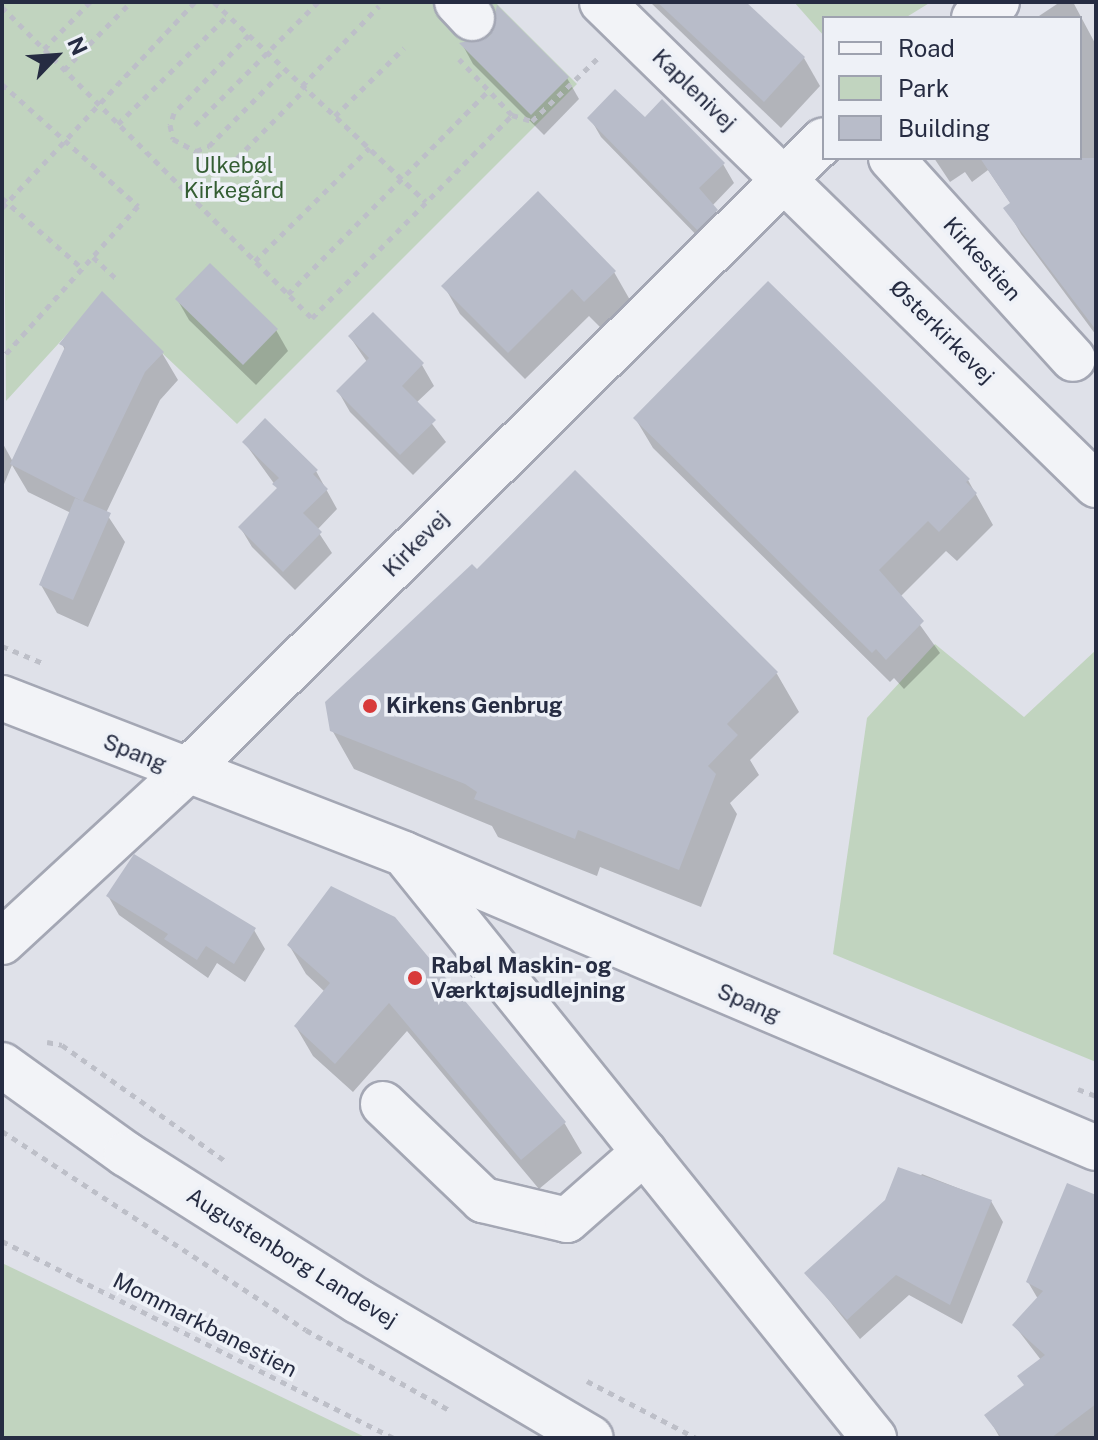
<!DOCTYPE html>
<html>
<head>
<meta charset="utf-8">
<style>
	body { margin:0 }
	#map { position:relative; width:1098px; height:1440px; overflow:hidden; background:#dfe1e9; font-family:"Public Sans",sans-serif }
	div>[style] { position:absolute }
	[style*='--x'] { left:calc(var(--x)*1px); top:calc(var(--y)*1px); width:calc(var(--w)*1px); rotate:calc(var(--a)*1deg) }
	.green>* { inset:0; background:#c1d4bf }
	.shadow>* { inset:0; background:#0003 }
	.building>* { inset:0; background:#b8bcc9 }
	.path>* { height:5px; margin-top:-2.5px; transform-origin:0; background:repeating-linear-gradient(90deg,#bdbfc8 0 6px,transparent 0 12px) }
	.roads { filter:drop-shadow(2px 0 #a4a7b4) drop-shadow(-2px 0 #a4a7b4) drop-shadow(0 2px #a4a7b4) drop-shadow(0 -2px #a4a7b4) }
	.minor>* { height:44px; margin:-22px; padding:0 22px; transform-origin:22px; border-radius:22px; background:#f2f3f7 }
	.dots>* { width:22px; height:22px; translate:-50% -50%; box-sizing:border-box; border:4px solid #eef1f7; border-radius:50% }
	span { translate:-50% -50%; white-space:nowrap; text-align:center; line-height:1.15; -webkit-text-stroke:7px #eef1f7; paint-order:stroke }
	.street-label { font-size:22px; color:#262c42 }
	.park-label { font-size:22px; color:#345e33 }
	.poi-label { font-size:22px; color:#262c42; font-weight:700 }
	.left { translate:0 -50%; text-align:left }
	.frame { position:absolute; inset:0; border:4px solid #262c42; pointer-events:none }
	.legend { position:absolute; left:822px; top:16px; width:260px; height:144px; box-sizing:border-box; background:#eef1f7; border:2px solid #9ea2af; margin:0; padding:10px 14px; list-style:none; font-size:24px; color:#262c42 }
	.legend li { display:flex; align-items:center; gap:16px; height:40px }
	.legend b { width:40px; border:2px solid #9ea2af }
	.north { position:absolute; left:16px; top:16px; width:80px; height:80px; -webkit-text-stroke:6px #eef1f7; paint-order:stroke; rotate:65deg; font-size:22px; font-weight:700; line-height:32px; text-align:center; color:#262c42 }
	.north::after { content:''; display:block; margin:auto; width:28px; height:36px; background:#262c42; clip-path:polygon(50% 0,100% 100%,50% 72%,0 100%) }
</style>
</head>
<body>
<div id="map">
	<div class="green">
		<div style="clip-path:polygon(2px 2px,495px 2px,577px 84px,237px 424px,102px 296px,6px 401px)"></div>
		<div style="clip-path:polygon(794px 2px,931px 2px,905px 18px,824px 18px,824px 36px)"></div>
		<div style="clip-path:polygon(935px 644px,1024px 717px,1096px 650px,1096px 1062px,833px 954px,867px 718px)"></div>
		<div style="clip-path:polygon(2px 1263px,367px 1438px,2px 1438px)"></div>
	</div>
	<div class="shadow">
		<div style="clip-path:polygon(650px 2px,743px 2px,804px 58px,820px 86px,781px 128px)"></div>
		<div style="clip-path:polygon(1060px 2px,1073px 2px,1096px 45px,1096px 335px,1021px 234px,1006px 208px,1011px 204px,988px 170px,972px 182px,965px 172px,950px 182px,934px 158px,1080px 158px,1080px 18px,1036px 18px)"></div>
		<div style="clip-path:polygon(462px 44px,567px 78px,579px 99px,544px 135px,473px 64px)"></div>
		<div style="clip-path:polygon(590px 118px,645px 120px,723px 164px,734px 183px,712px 206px,728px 230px,709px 248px,601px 137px)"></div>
		<div style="clip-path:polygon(614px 272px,630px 300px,601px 328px,589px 316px,525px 379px,460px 314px,444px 286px)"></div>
		<div style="clip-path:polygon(177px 299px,276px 330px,288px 351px,256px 385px,189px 320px)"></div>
		<div style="clip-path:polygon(373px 315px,422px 365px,434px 386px,416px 403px,446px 442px,413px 475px,350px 412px,338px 391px,367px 362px,350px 337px)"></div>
		<div style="clip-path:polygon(62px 344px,162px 353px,178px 380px,160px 400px,106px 513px,125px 542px,88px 627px,57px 613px,41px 585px,71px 513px,28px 492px,12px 465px,2px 489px,2px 442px,13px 462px,65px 350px)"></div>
		<div style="clip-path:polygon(635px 418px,968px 480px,993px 525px,957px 561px,946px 551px,900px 597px,940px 653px,904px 689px,894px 678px,890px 682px,653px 448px)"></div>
		<div style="clip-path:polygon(244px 442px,316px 471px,337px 509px,317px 530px,332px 553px,295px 590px,252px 547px,240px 527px,278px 489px)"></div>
		<div style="clip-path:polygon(575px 473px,777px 674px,799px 712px,750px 760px,759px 775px,730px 803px,737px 814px,701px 907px,600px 867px,597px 876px,498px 837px,492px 826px,354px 769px,332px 730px)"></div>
		<div style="clip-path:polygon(108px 896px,254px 930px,265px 949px,245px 982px,217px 963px,208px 978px,119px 915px)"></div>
		<div style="clip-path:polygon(394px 919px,565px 1124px,582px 1153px,539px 1189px,407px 1031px,353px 1092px,313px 1056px,296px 1027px,325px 992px,306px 974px,289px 945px)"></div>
		<div style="clip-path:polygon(922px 1174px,991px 1201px,1003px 1222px,962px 1324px,909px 1295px,860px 1339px,807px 1273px,870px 1245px)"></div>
		<div style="clip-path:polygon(1096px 1197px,1096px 1437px,1000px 1438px,987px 1415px,1026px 1386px,1041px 1360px,1014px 1325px,1038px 1299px,1028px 1282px)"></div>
	</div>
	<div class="building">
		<div style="clip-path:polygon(657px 2px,746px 2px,805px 57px,764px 102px)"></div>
		<div style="clip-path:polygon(497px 5px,569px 77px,531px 115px,459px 43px,490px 36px)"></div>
		<div style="clip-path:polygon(615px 89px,645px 117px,662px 99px,725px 163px,699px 188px,718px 210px,697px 230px,587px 118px)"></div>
		<div style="clip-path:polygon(980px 158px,1096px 158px,1096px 330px,1003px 208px,1010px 203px)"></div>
		<div style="clip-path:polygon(538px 191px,616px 271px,584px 302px,572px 289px,508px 353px,441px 286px)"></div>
		<div style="clip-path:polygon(210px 263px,278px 329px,243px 365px,175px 299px)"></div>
		<div style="clip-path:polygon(768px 281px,970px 479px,966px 482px,977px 493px,939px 532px,928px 521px,879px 570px,924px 621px,886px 660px,876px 649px,872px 653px,633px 418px)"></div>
		<div style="clip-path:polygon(102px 291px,164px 352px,145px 372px,83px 501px,111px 513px,73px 600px,39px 585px,75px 498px,82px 501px,10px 464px,65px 347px,59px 344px)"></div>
		<div style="clip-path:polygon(373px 312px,424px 363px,402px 386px,436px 420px,400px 455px,336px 391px,369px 358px,348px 336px)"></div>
		<div style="clip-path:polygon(265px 418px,318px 470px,313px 474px,328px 489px,303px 513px,322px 532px,283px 572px,238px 527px,277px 488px,272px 484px,279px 478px,242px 442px)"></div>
		<div style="clip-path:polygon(575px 470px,778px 672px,727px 724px,738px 735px,708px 766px,716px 774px,679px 870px,578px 830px,575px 839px,474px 799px,477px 792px,465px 784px,330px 731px,325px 702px,472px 564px,477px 569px)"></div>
		<div style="clip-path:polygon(134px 854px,256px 928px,234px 964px,206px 946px,197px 960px,164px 939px,168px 934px,106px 896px)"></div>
		<div style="clip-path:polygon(331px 886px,395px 917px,566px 1122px,521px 1160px,389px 1003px,335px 1064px,294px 1026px,330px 983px,287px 945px)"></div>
		<div style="clip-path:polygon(898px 1167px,992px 1200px,950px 1305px,896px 1275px,847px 1320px,804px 1273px,885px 1200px)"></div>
		<div style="clip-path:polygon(1067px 1183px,1096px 1195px,1096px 1404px,1051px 1438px,1002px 1438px,984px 1415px,1024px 1385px,1017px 1376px,1045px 1355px,1012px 1325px,1043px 1291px,1026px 1282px)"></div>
	</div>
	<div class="path">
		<div style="--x:214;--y:2;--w:291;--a:43.3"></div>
		<div style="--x:2;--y:7;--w:439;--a:45.1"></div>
		<div style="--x:312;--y:318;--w:285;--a:-45.4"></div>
		<div style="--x:512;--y:115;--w:77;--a:-133.4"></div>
		<div style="--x:249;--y:35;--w:108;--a:133.9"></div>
		<div style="--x:174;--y:113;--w:13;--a:108"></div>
		<div style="--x:170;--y:125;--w:14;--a:78"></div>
		<div style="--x:173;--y:139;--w:26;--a:28"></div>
		<div style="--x:196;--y:151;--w:14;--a:-21"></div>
		<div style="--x:209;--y:146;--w:108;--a:-45.4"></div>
		<div style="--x:44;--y:49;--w:66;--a:-45.6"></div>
		<div style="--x:64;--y:70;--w:95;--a:-45.4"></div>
		<div style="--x:2;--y:84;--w:183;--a:41.9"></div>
		<div style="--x:138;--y:206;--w:204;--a:131.8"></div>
		<div style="--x:302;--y:86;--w:111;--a:-46.1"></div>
		<div style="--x:512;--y:115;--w:21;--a:17"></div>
		<div style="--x:532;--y:121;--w:91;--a:-43.7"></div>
		<div style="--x:335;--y:116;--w:97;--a:-44.6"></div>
		<div style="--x:118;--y:124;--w:155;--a:-44.7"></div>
		<div style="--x:195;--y:125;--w:174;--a:-45"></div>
		<div style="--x:2;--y:198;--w:106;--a:41.2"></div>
		<div style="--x:195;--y:201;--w:158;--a:-45.5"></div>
		<div style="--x:2;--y:208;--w:282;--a:-46.9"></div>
		<div style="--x:93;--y:257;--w:33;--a:43"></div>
		<div style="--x:255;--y:261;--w:161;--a:-44.7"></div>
		<div style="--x:288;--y:294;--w:285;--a:-45.4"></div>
		<div style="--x:2;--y:646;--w:47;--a:22.7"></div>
		<div style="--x:47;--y:1042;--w:15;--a:11"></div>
		<div style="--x:62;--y:1045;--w:199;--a:35.4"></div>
		<div style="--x:1078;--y:1089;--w:19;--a:21"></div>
		<div style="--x:2;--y:1131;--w:363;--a:33.2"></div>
		<div style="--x:306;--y:1330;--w:164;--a:29.2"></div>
		<div style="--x:2;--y:1241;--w:439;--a:26.7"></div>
		<div style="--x:587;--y:1381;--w:123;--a:27.6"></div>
	</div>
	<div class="roads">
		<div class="minor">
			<div style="--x:457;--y:2;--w:22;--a:47"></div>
			<div style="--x:602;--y:2;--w:691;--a:44.35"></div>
			<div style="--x:974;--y:18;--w:28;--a:-35"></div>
			<div style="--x:891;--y:158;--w:271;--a:47.8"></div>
			<div style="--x:2;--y:698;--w:431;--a:21.2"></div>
			<div style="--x:404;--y:854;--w:752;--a:23.02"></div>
			<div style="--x:409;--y:860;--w:742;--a:51.18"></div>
			<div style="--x:2;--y:942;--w:249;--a:-42.7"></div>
			<div style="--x:185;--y:773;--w:899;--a:-44.73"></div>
			<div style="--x:2;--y:1065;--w:153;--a:35.7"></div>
			<div style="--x:126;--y:1154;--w:275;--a:32.4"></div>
			<div style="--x:358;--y:1301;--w:270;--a:30.5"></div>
			<div style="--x:383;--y:1104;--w:139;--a:43.8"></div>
			<div style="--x:483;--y:1200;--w:86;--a:13.4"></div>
			<div style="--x:567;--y:1220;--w:103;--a:-41.4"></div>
		</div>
	</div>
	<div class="dots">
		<div style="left:370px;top:706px;background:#d83a3a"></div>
		<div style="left:415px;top:978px;background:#d83a3a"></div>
	</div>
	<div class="street-label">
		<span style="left:694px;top:90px;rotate:44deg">Kaplenivej</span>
		<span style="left:982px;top:259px;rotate:48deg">Kirkestien</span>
		<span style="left:942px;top:332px;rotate:45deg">Østerkirkevej</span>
		<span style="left:416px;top:544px;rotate:-45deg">Kirkevej</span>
		<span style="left:135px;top:753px;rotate:22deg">Spang</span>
		<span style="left:749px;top:1003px;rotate:23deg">Spang</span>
		<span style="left:292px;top:1258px;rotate:32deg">Augustenborg Landevej</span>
		<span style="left:205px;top:1325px;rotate:27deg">Mommarkbanestien</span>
	</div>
	<div class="park-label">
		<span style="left:234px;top:178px">Ulkebøl<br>Kirkegård</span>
	</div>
	<div class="poi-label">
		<span class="left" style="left:386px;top:706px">Kirkens Genbrug</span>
		<span class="left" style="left:431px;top:978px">Rabøl Maskin- og<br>Værktøjsudlejning</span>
	</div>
	<div class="frame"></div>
	<ul class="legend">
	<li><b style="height:10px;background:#f2f3f7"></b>Road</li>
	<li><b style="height:22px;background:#c1d4bf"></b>Park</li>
	<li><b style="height:22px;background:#b8bcc9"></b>Building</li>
	</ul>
	<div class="north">N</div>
</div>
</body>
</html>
